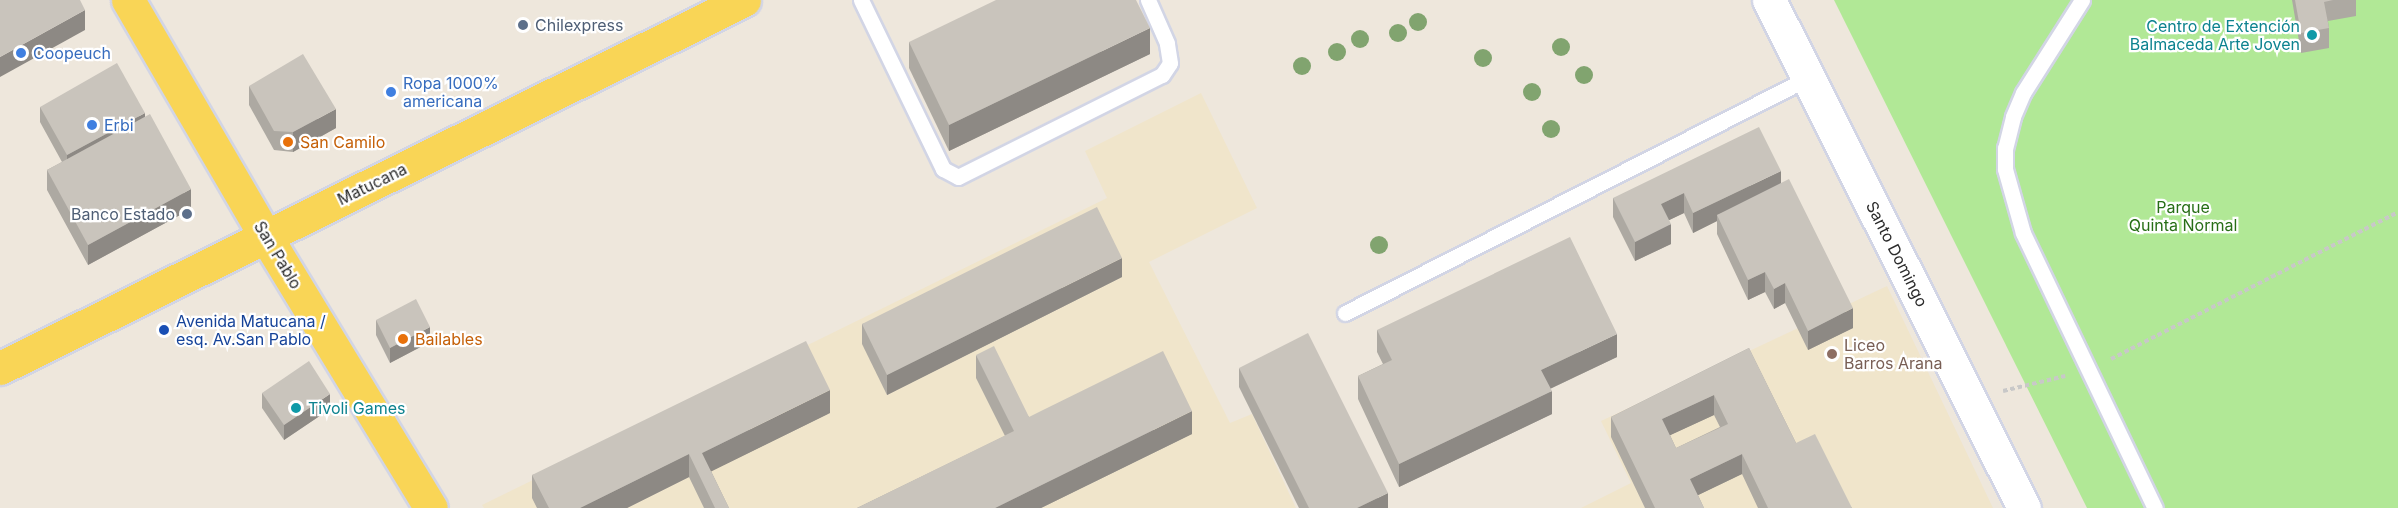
<!DOCTYPE html>
<html>
<head>
<meta charset="utf-8">
<style>
	body { margin:0 }
	#map { position:relative; width:2398px; height:508px; overflow:hidden; background:#eee7dc; font-family:Inter,sans-serif }
	div>[style] { position:absolute }
	[style*='--x'] { left:calc(var(--x)*1px); top:calc(var(--y)*1px); width:calc(var(--w)*1px); rotate:calc(var(--a)*1deg) }
	.education>* { inset:0; background:#f0e5cb }
	.green>* { inset:0; background:#b1e896 }
	.path>* { height:4px; margin-top:-2px; transform-origin:0; background:repeating-linear-gradient(90deg,#c8c8c8 0 4.5px,transparent 0 7.5px) }
	.roads { filter:drop-shadow(2px 0 #d2d5e5) drop-shadow(-2px 0 #d2d5e5) drop-shadow(0 2px #d2d5e5) drop-shadow(0 -2px #d2d5e5) }
	.lane>* { height:15px; margin:-7.5px; padding:0 7.5px; transform-origin:7.5px; border-radius:7.5px; background:#fff }
	.secondary>* { height:33px; margin:-16.5px; padding:0 16.5px; transform-origin:16.5px; border-radius:16.5px; background:#fff }
	.primary>* { height:33px; margin:-16.5px; padding:0 16.5px; transform-origin:16.5px; border-radius:16.5px; background:#f9d556 }
	.trees>* { width:18px; height:18px; margin:-9px; border-radius:50%; background:#81a46f }
	.wall>* { inset:0; background:#ada9a2 }
	.shaded-wall>* { inset:0; background:#8d8984 }
	.building>* { inset:0; background:#c9c4bc }
	.dots>* { width:16px; height:16px; translate:-50% -50%; box-sizing:border-box; border:3px solid #fff; border-radius:50% }
	span { translate:-50% -50%; white-space:nowrap; text-align:center; line-height:1.15; -webkit-text-stroke:4.5px #fff; paint-order:stroke }
	.service-label { font-size:16px; color:#4e5e75 }
	.left { translate:0 -50%; text-align:left }
	.right { translate:-100% -50%; text-align:right }
	.culture-label { font-size:16px; color:#0d838f }
	.shop-label { font-size:16px; color:#366cbe }
	.food-label { font-size:16px; color:#c56008 }
	.street-label { font-size:16px; color:#2b2b2b }
	.park-label { font-size:16px; color:#276e16 }
	.transit-label { font-size:16px; color:#164399 }
	.education-label { font-size:16px; color:#785e54 }
</style>
</head>
<body>
<div id="map">
	<div class="education">
		<div style="clip-path:polygon(1201px 93px,1257px 208px,1149px 262px,1230px 423px,1252px 414px,1296px 508px,484px 508px,482px 505px,1107px 198px,1085px 151px)"></div>
		<div style="clip-path:polygon(1887px 286px,1993px 508px,1581px 508px,1631px 483px,1601px 421px)"></div>
	</div>
	<div class="green">
		<div style="clip-path:polygon(1834px 0,2398px 0,2398px 508px,2087px 508px)"></div>
	</div>
	<div class="path">
		<div style="--x:2111;--y:359;--w:322;--a:-27.1"></div>
		<div style="--x:2003;--y:391;--w:64;--a:-13.6"></div>
	</div>
	<div class="roads">
		<div class="lane">
			<div style="--x:861;--y:0;--w:188;--a:64.1"></div>
			<div style="--x:943;--y:169;--w:17;--a:28"></div>
			<div style="--x:958;--y:177;--w:228;--a:-26.6"></div>
			<div style="--x:1162;--y:75;--w:14;--a:-56"></div>
			<div style="--x:1170;--y:63;--w:20;--a:-99"></div>
			<div style="--x:1167;--y:43;--w:47;--a:-113.8"></div>
			<div style="--x:2082;--y:0;--w:110;--a:122.4"></div>
			<div style="--x:2023;--y:93;--w:26;--a:113"></div>
			<div style="--x:2013;--y:117;--w:32;--a:104"></div>
			<div style="--x:2005;--y:148;--w:21;--a:90"></div>
			<div style="--x:2005;--y:169;--w:66;--a:74.3"></div>
			<div style="--x:2023;--y:233;--w:305;--a:64.4"></div>
			<div style="--x:1345;--y:313;--w:519;--a:-26.91"></div>
		</div>
		<div class="secondary">
			<div style="--x:1769;--y:0;--w:568;--a:63.34"></div>
		</div>
		<div class="primary">
			<div style="--x:128;--y:0;--w:274;--a:59.8"></div>
			<div style="--x:266;--y:237;--w:317;--a:58.7"></div>
			<div style="--x:0;--y:368;--w:830;--a:-26.32"></div>
		</div>
	</div>
	<div class="trees">
		<div style="left:1418px;top:22px"></div>
		<div style="left:1398px;top:33px"></div>
		<div style="left:1360px;top:39px"></div>
		<div style="left:1561px;top:47px"></div>
		<div style="left:1337px;top:52px"></div>
		<div style="left:1483px;top:58px"></div>
		<div style="left:1302px;top:66px"></div>
		<div style="left:1584px;top:75px"></div>
		<div style="left:1532px;top:92px"></div>
		<div style="left:1551px;top:129px"></div>
		<div style="left:1379px;top:245px"></div>
	</div>
	<div class="wall">
		<div style="clip-path:polygon(2292px 0,2356px 0,2356px 16px,2328px 21px,2329px 28px,2329px 48px,2301px 53px)"></div>
		<div style="clip-path:polygon(909px 42px,1150px 54px,949px 151px,909px 68px)"></div>
		<div style="clip-path:polygon(249px 86px,336px 128px,293px 152px,274px 150px,249px 105px)"></div>
		<div style="clip-path:polygon(40px 107px,145px 117px,191px 209px,88px 265px,47px 190px,47px 170px,62px 162px,40px 122px)"></div>
		<div style="clip-path:polygon(1781px 183px,1853px 328px,1808px 350px,1785px 303px,1774px 309px,1765px 292px,1748px 300px,1717px 234px,1717px 221px,1693px 233px,1684px 213px,1669px 220px,1671px 244px,1635px 261px,1613px 217px,1613px 198px)"></div>
		<div style="clip-path:polygon(1122px 277px,887px 395px,862px 344px,862px 324px)"></div>
		<div style="clip-path:polygon(376px 320px,430px 342px,390px 363px,376px 335px)"></div>
		<div style="clip-path:polygon(1377px 330px,1617px 357px,1550px 389px,1552px 414px,1399px 487px,1358px 399px,1358px 376px,1383px 364px,1377px 352px)"></div>
		<div style="clip-path:polygon(evenodd,1749px 348px,1796px 443px,1852px 508px,1758px 508px,1742px 474px,1698px 495px,1704px 508px,1645px 508px,1611px 437px,1611px 417px,1749px 348px,1714px 415px,1720px 427px,1676px 448px,1670px 435px,1714px 415px)"></div>
		<div style="clip-path:polygon(976px 355px,1029px 417px,1192px 434px,1041px 508px,857px 508px,1005px 436px,976px 378px)"></div>
		<div style="clip-path:polygon(1239px 368px,1388px 508px,1299px 508px,1239px 387px)"></div>
		<div style="clip-path:polygon(262px 393px,330px 409px,284px 440px,262px 408px)"></div>
		<div style="clip-path:polygon(830px 413px,711px 471px,729px 508px,704px 508px,689px 477px,627px 508px,537px 508px,532px 498px,532px 475px)"></div>
	</div>
	<div class="shaded-wall">
		<div style="clip-path:polygon(85px 10px,85px 30px,0 77px,0 57px)"></div>
		<div style="clip-path:polygon(1150px 28px,1150px 54px,949px 151px,949px 125px)"></div>
		<div style="clip-path:polygon(336px 109px,336px 128px,293px 152px,293px 132px)"></div>
		<div style="clip-path:polygon(145px 113px,145px 128px,67px 170px,67px 155px)"></div>
		<div style="clip-path:polygon(1781px 171px,1781px 190px,1717px 215px,1717px 221px,1693px 233px,1693px 213px)"></div>
		<div style="clip-path:polygon(191px 189px,191px 209px,88px 265px,88px 245px)"></div>
		<div style="clip-path:polygon(1684px 193px,1684px 213px,1661px 224px,1661px 204px)"></div>
		<div style="clip-path:polygon(1671px 224px,1671px 244px,1635px 261px,1635px 242px)"></div>
		<div style="clip-path:polygon(1122px 258px,1122px 277px,887px 395px,887px 375px)"></div>
		<div style="clip-path:polygon(1765px 272px,1765px 292px,1748px 300px,1748px 280px)"></div>
		<div style="clip-path:polygon(1785px 283px,1785px 303px,1774px 309px,1774px 289px)"></div>
		<div style="clip-path:polygon(1853px 308px,1853px 328px,1808px 350px,1808px 331px)"></div>
		<div style="clip-path:polygon(430px 327px,430px 342px,390px 363px,390px 348px)"></div>
		<div style="clip-path:polygon(1617px 334px,1617px 357px,1541px 393px,1541px 370px)"></div>
		<div style="clip-path:polygon(830px 390px,830px 413px,702px 476px,702px 453px)"></div>
		<div style="clip-path:polygon(1552px 391px,1552px 414px,1399px 487px,1399px 464px)"></div>
		<div style="clip-path:polygon(330px 394px,330px 409px,284px 440px,284px 425px)"></div>
		<div style="clip-path:polygon(1714px 395px,1714px 415px,1662px 439px,1662px 419px)"></div>
		<div style="clip-path:polygon(1192px 411px,1192px 434px,1041px 508px,995px 508px)"></div>
		<div style="clip-path:polygon(689px 454px,689px 477px,627px 508px,580px 508px)"></div>
		<div style="clip-path:polygon(1742px 454px,1742px 474px,1690px 499px,1690px 479px)"></div>
		<div style="clip-path:polygon(1388px 493px,1388px 508px,1357px 508px)"></div>
	</div>
	<div class="building">
		<div style="clip-path:polygon(0 0,80px 0,85px 10px,0 57px)"></div>
		<div style="clip-path:polygon(996px 0,1136px 0,1150px 28px,949px 125px,909px 42px)"></div>
		<div style="clip-path:polygon(2295px 0,2333px 0,2324px 2px,2329px 28px,2301px 33px)"></div>
		<div style="clip-path:polygon(303px 54px,336px 109px,293px 132px,274px 131px,249px 86px)"></div>
		<div style="clip-path:polygon(117px 63px,145px 113px,67px 155px,40px 107px)"></div>
		<div style="clip-path:polygon(150px 114px,191px 189px,88px 245px,47px 170px)"></div>
		<div style="clip-path:polygon(1759px 127px,1781px 171px,1693px 213px,1684px 193px,1661px 204px,1671px 224px,1635px 242px,1613px 198px)"></div>
		<div style="clip-path:polygon(1789px 179px,1853px 308px,1808px 331px,1785px 283px,1774px 289px,1765px 272px,1748px 280px,1717px 215px)"></div>
		<div style="clip-path:polygon(1097px 207px,1122px 258px,887px 375px,862px 324px)"></div>
		<div style="clip-path:polygon(1570px 237px,1617px 334px,1541px 370px,1552px 391px,1399px 464px,1358px 376px,1392px 360px,1377px 330px)"></div>
		<div style="clip-path:polygon(416px 299px,430px 327px,390px 348px,376px 320px)"></div>
		<div style="clip-path:polygon(1308px 333px,1388px 493px,1357px 508px,1309px 508px,1239px 368px)"></div>
		<div style="clip-path:polygon(806px 341px,830px 390px,702px 453px,729px 508px,715px 508px,689px 454px,580px 508px,549px 508px,532px 475px)"></div>
		<div style="clip-path:polygon(994px 346px,1029px 417px,1163px 351px,1192px 411px,995px 508px,857px 508px,1014px 431px,976px 355px)"></div>
		<div style="clip-path:polygon(evenodd,1749px 348px,1796px 443px,1815px 434px,1852px 508px,1768px 508px,1742px 454px,1690px 479px,1704px 508px,1655px 508px,1611px 417px,1749px 348px,1714px 395px,1728px 424px,1676px 448px,1662px 419px,1714px 395px)"></div>
		<div style="clip-path:polygon(309px 361px,330px 394px,284px 425px,262px 393px)"></div>
	</div>
	<div class="dots">
		<div style="left:523px;top:25px;background:#5c6f8a"></div>
		<div style="left:2312px;top:35px;background:#0f9aa8"></div>
		<div style="left:21px;top:53px;background:#3f7fe0"></div>
		<div style="left:391px;top:92px;background:#3f7fe0"></div>
		<div style="left:92px;top:125px;background:#3f7fe0"></div>
		<div style="left:288px;top:142px;background:#e8710a"></div>
		<div style="left:187px;top:214px;background:#5c6f8a"></div>
		<div style="left:164px;top:330px;background:#1a4fb4"></div>
		<div style="left:403px;top:339px;background:#e8710a"></div>
		<div style="left:1832px;top:354px;background:#8d6e63"></div>
		<div style="left:296px;top:408px;background:#0f9aa8"></div>
	</div>
	<div class="service-label">
		<span class="left" style="left:535px;top:25px">Chilexpress</span>
		<span class="right" style="left:175px;top:214px">Banco Estado</span>
	</div>
	<div class="culture-label">
		<span class="right" style="left:2300px;top:35px">Centro de Extención<br>Balmaceda Arte Joven</span>
		<span class="left" style="left:308px;top:408px">Tivoli Games</span>
	</div>
	<div class="shop-label">
		<span class="left" style="left:33px;top:53px">Coopeuch</span>
		<span class="left" style="left:403px;top:92px">Ropa 1000%<br>americana</span>
		<span class="left" style="left:104px;top:125px">Erbi</span>
	</div>
	<div class="food-label">
		<span class="left" style="left:300px;top:142px">San Camilo</span>
		<span class="left" style="left:415px;top:339px">Bailables</span>
	</div>
	<div class="street-label">
		<span style="left:372px;top:184px;rotate:-26deg">Matucana</span>
		<span style="left:1897px;top:254px;rotate:63deg">Santo Domingo</span>
		<span style="left:278px;top:255px;rotate:59deg">San Pablo</span>
	</div>
	<div class="park-label">
		<span style="left:2183px;top:216px">Parque<br>Quinta Normal</span>
	</div>
	<div class="transit-label">
		<span class="left" style="left:176px;top:330px">Avenida Matucana /<br>esq. Av.San Pablo</span>
	</div>
	<div class="education-label">
		<span class="left" style="left:1844px;top:354px">Liceo<br>Barros Arana</span>
	</div>
</div>
</body>
</html>
